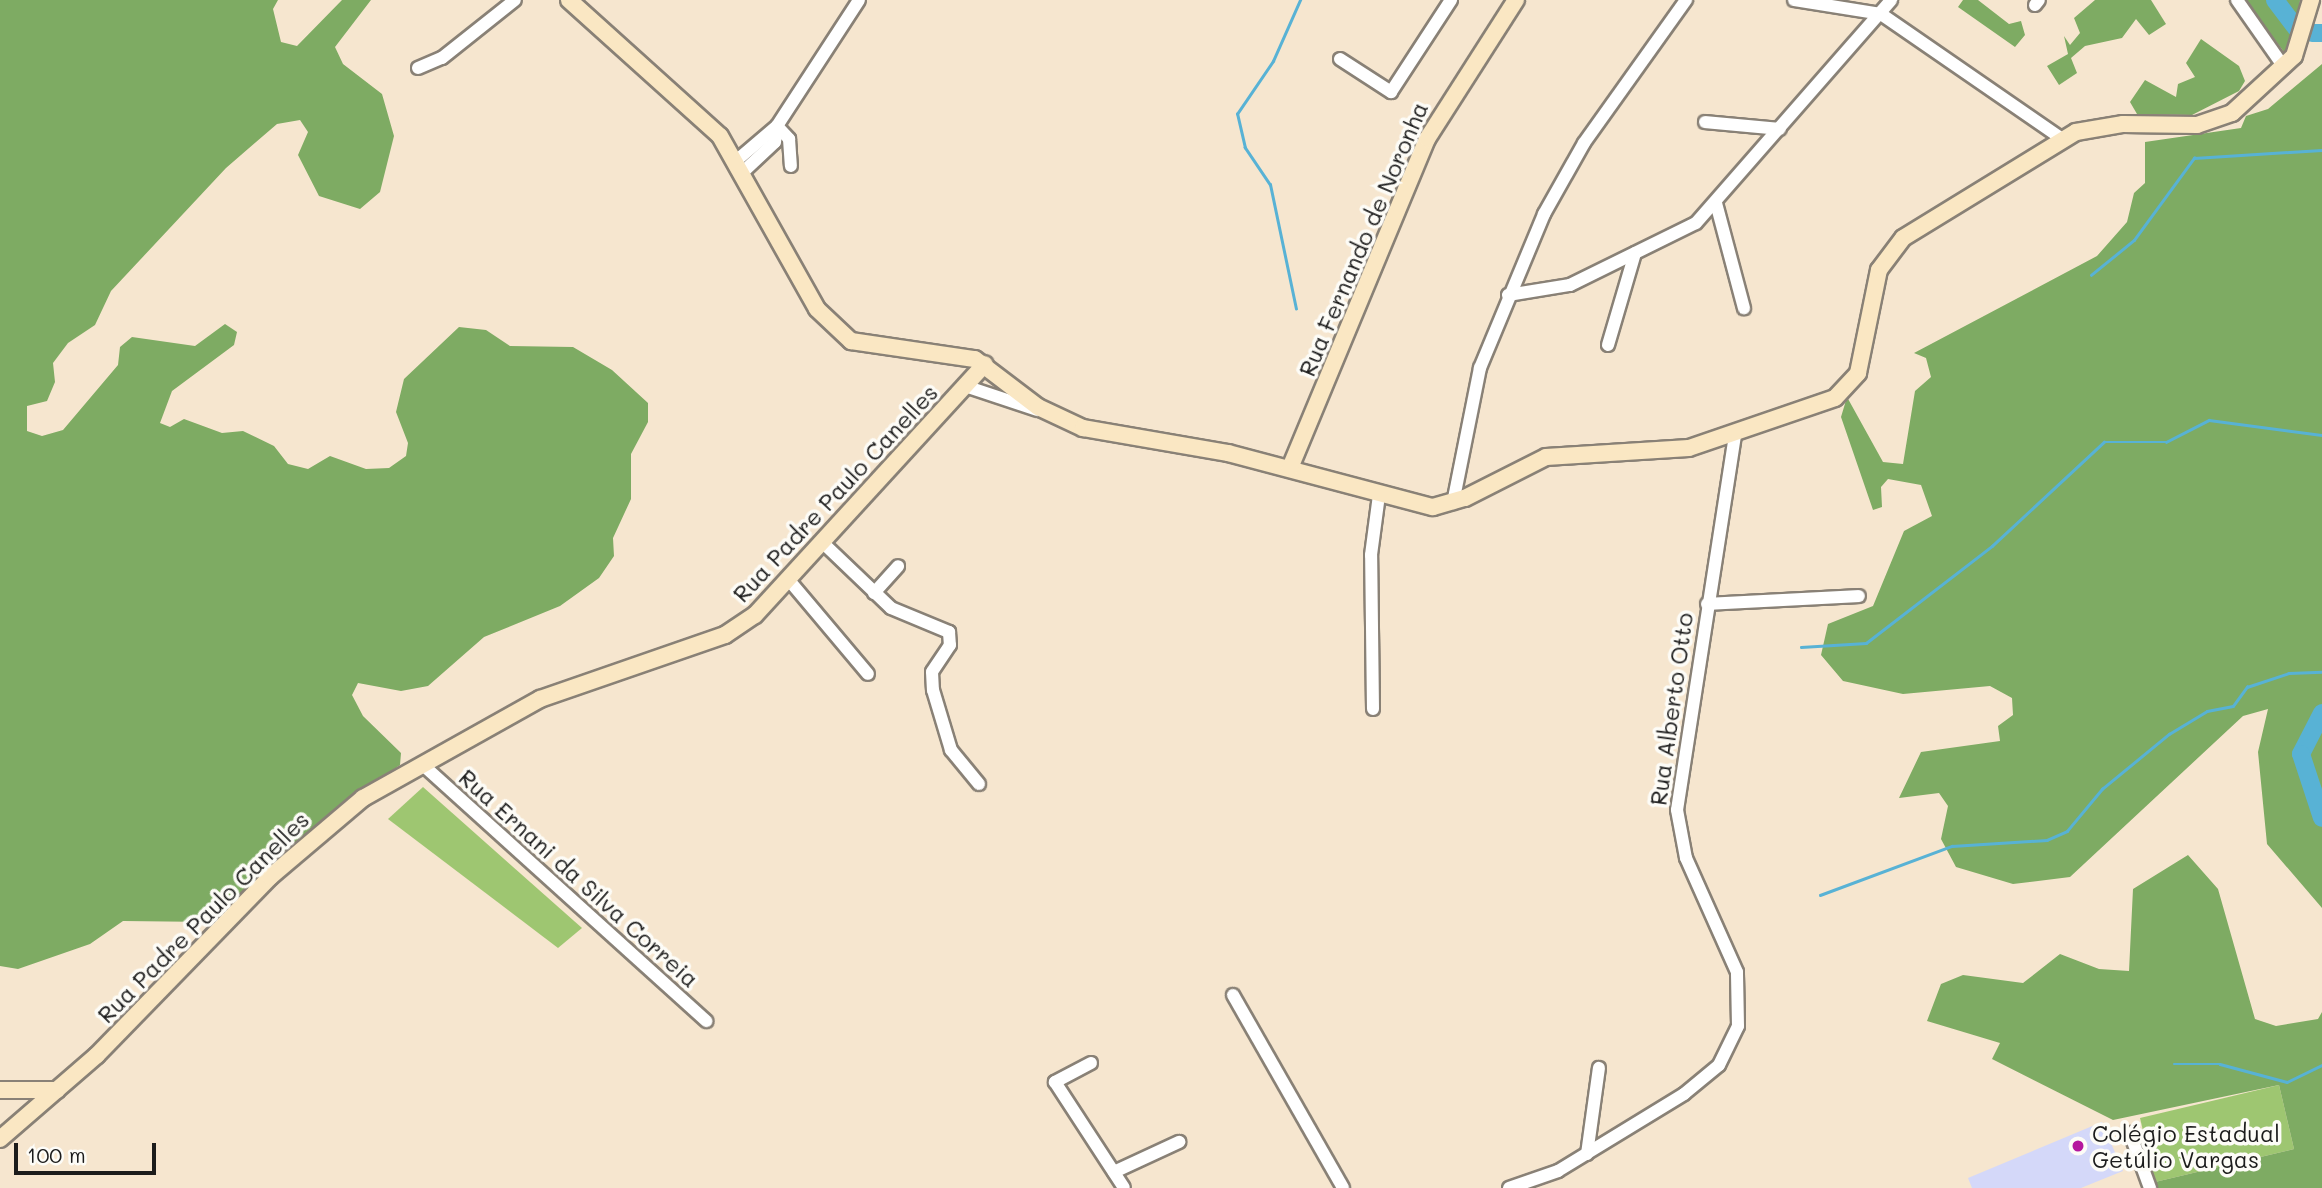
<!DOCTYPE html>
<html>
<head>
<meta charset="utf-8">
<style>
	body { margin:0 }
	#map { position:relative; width:2322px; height:1188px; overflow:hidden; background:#f6e6cf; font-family:Mali,sans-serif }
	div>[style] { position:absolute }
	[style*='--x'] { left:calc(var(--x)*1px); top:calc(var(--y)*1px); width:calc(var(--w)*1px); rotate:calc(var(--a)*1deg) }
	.built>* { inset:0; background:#d4d8f9 }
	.green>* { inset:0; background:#9ec671 }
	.forest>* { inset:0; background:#7eab63 }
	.stream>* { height:2.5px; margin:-1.25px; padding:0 1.25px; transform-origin:1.25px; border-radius:1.25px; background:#58b2d5 }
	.river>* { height:18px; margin:-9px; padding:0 9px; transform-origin:9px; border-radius:9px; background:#58b2d5 }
	.roads { filter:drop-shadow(2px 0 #898176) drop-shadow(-2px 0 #898176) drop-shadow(0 2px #898176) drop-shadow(0 -2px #898176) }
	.street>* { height:12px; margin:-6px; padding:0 6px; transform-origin:6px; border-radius:6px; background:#fff }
	.secondary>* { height:16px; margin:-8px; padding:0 8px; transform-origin:8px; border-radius:8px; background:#fae7c3 }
	.dots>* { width:19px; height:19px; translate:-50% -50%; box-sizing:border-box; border:4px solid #fdfcf7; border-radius:50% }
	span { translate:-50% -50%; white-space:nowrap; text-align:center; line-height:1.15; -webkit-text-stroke:7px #fdfcf7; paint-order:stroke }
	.street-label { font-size:23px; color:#1c1c1c }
	.poi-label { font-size:23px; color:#1c1c1c }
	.left { translate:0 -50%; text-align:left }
	.scale { position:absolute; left:14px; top:1143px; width:142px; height:32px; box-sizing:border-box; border:4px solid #1c1c1c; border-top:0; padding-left:9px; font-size:21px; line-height:24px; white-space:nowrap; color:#1c1c1c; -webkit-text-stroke:5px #fdfcf7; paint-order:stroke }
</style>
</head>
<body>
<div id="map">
	<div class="built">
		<div style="clip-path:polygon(2102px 1122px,2123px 1171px,2081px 1188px,1972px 1188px,1968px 1178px)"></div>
	</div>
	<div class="green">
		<div style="clip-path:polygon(423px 787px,582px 928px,558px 948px,388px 819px)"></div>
		<div style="clip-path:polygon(2279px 1085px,2294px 1149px,2155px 1182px,2140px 1118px)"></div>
	</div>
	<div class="forest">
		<div style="clip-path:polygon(0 0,278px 0,273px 9px,281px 42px,297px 46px,342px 0,371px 0,335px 47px,343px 64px,382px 94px,394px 136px,380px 192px,360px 209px,319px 196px,298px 155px,308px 132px,300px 120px,277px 124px,226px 168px,111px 291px,95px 325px,68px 343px,53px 363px,55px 382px,47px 401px,27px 406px,27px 431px,42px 436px,63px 430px,118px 365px,120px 347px,132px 337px,195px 346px,225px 324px,237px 332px,234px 345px,172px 391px,160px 423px,170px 427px,184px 419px,222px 433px,243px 431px,274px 446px,288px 464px,308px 469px,330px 456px,366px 469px,389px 468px,406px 456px,408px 443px,396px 412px,404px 379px,459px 327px,486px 330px,510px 346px,573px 347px,612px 370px,648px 403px,648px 422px,631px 454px,631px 499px,613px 538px,614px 556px,599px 578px,560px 606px,484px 637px,428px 686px,401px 691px,358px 683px,352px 695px,363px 716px,401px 753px,400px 765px,339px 808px,227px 915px,211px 922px,123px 921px,90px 944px,18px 969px,0 966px)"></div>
		<div style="clip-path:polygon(1963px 0,1978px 0,2009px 24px,2021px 21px,2025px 35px,2015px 47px,1958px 7px)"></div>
		<div style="clip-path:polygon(2095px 0,2151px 0,2166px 24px,2149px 35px,2136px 19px,2122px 38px,2085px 46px,2071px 58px,2077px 73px,2059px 85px,2047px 66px,2068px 54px,2064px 36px,2070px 45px,2080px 33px,2074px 18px)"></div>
		<div style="clip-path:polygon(2245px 0,2300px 0,2297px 35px,2284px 52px)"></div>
		<div style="clip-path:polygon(2201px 39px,2239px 66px,2245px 81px,2239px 91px,2192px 115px,2137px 114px,2130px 102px,2145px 80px,2176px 97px,2178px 84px,2195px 77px,2186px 63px)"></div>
		<div style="clip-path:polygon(2322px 64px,2322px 908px,2267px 844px,2258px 752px,2268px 709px,2243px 716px,2070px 877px,2013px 884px,1956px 867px,1941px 839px,1948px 806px,1939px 793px,1899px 798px,1921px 752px,2000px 741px,1998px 726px,2013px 715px,2012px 698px,1990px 686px,1903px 694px,1843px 681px,1821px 655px,1828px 624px,1873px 606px,1904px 531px,1932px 516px,1921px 485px,1888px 479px,1881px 487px,1882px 507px,1873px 510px,1841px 417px,1847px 397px,1883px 462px,1903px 464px,1915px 391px,1931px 377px,1926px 358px,1914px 353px,2097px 256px,2127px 222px,2134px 193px,2145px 183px,2145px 142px,2241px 128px,2246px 116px,2268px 109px)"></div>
		<div style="clip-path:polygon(2188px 855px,2218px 889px,2255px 1019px,2276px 1026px,2318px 1019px,2322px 1012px,2322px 1188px,2157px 1188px,2155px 1182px,2294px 1149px,2279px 1085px,2113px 1120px,1992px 1059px,2000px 1043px,1927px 1021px,1941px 984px,1963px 975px,2023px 983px,2060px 954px,2099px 969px,2129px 971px,2133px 889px)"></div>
	</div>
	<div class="stream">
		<div style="--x:2091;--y:275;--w:55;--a:-39.1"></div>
		<div style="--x:2134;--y:240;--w:102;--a:-53.8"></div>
		<div style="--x:2194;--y:158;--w:128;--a:-3.6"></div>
		<div style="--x:1296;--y:309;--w:127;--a:-101.8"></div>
		<div style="--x:1270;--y:185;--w:45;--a:-124"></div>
		<div style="--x:1245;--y:148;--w:35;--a:-103"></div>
		<div style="--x:1237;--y:114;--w:64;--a:-55.8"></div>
		<div style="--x:1273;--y:61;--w:67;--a:-66.1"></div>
		<div style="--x:1801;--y:647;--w:65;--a:-3.5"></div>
		<div style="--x:1866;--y:643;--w:159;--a:-37.6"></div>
		<div style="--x:1992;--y:546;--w:153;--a:-42.9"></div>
		<div style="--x:2104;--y:442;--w:62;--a:0"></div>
		<div style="--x:2166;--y:442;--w:48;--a:-27.1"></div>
		<div style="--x:2209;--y:420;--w:114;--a:7.6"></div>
		<div style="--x:1820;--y:895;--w:141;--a:-20.4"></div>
		<div style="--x:1952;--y:846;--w:95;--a:-3.6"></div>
		<div style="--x:2047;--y:840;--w:22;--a:-24"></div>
		<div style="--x:2067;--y:831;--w:55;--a:-50.2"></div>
		<div style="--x:2102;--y:789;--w:87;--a:-39.4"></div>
		<div style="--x:2169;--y:734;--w:44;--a:-31.2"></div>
		<div style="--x:2207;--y:711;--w:26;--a:-11"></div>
		<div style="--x:2233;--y:706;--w:24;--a:-54"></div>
		<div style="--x:2247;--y:687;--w:44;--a:-18.4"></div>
		<div style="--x:2289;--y:673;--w:33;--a:-2"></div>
		<div style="--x:2174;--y:1064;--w:46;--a:0"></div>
		<div style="--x:2220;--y:1064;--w:69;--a:15"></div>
		<div style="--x:2287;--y:1082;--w:39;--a:-26"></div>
	</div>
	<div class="river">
		<div style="--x:2275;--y:0;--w:35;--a:53"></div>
		<div style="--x:2312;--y:33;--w:10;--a:0"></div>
		<div style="--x:2322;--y:713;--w:46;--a:117.1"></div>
		<div style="--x:2301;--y:754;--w:67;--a:71.8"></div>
	</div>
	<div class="roads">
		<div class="street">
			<div style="--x:1794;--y:0;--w:88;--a:9.1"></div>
			<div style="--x:1881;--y:14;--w:220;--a:34.6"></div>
			<div style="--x:2237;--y:0;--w:82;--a:55"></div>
			<div style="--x:2035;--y:5;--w:6;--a:-51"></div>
			<div style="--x:1340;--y:59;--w:61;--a:32.9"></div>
			<div style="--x:1391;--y:92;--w:110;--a:-56.9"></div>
			<div style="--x:418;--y:68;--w:26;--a:-23"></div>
			<div style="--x:442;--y:58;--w:93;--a:-38.5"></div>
			<div style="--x:1705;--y:122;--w:75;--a:5.3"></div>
			<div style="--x:777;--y:126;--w:18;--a:47"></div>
			<div style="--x:789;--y:139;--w:27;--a:86"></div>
			<div style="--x:737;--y:160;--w:52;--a:-40.4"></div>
			<div style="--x:777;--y:126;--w:150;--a:-56.9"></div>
			<div style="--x:744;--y:171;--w:42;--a:-43.1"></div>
			<div style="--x:775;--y:142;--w:16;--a:-83"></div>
			<div style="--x:1716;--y:203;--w:109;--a:75.1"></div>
			<div style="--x:1508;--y:295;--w:63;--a:-9.2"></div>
			<div style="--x:1570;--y:285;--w:140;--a:-26.2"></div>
			<div style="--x:1696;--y:223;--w:296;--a:-48.8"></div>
			<div style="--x:1608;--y:345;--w:96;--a:-73.6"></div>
			<div style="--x:965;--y:386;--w:76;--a:18.4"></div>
			<div style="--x:1453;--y:503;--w:138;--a:-78.7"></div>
			<div style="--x:1480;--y:368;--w:167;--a:-67.4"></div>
			<div style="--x:1544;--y:214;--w:81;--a:-60.6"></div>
			<div style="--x:1584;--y:143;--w:176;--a:-54.5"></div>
			<div style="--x:822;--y:542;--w:95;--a:43.7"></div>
			<div style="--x:891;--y:608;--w:63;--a:22.5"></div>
			<div style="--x:949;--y:632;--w:13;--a:86"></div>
			<div style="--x:950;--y:645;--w:32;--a:124"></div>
			<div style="--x:932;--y:672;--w:18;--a:87"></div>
			<div style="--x:933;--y:690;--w:63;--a:73.3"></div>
			<div style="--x:951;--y:750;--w:44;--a:50.5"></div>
			<div style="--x:788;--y:579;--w:124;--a:49.9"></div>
			<div style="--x:874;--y:593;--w:36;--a:-48"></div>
			<div style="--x:1707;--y:604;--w:152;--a:-3"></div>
			<div style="--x:1373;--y:709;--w:154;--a:-90.7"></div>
			<div style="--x:1371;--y:555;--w:61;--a:-82.4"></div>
			<div style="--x:423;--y:765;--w:382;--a:42.1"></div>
			<div style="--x:1233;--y:995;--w:222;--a:60.3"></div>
			<div style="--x:1091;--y:1063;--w:41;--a:152.2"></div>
			<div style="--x:1055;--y:1082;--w:126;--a:56.9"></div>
			<div style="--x:2130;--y:1133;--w:59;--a:70"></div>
			<div style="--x:1587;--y:1154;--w:87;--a:-82.1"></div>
			<div style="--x:1114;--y:1172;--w:72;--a:-24.8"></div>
			<div style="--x:1509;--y:1188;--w:52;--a:-19.1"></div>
			<div style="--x:1558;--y:1171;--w:148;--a:-31.4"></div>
			<div style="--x:1684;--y:1094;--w:45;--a:-39.6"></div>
			<div style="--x:1719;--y:1065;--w:43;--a:-64"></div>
			<div style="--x:1738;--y:1026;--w:54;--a:-91.1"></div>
			<div style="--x:1737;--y:972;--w:125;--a:-114.1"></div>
			<div style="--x:1686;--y:858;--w:49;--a:-100.6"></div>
			<div style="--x:1677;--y:810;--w:380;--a:-81.2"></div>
		</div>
		<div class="secondary">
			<div style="--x:569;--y:0;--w:203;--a:42"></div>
			<div style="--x:720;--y:136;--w:198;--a:60.7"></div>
			<div style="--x:817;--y:309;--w:47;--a:43.3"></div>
			<div style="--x:851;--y:341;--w:125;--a:8.3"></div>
			<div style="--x:975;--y:359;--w:79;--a:37.3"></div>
			<div style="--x:1038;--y:407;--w:50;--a:25"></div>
			<div style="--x:1083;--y:428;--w:147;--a:9.8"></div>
			<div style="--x:1228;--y:453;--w:212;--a:14.8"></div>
			<div style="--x:1433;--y:507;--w:33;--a:-16"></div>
			<div style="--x:1465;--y:498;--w:91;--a:-26.8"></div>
			<div style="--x:1546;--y:457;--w:143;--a:-3.6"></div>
			<div style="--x:1689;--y:448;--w:154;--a:-18.9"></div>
			<div style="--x:1835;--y:398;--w:34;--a:-47"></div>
			<div style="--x:1858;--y:373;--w:105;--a:-78.5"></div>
			<div style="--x:1879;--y:270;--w:40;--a:-53"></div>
			<div style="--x:1903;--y:238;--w:203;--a:-31.5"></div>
			<div style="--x:2076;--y:132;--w:48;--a:-9.7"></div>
			<div style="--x:2123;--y:124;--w:74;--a:0.8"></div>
			<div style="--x:2197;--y:125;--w:37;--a:-19"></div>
			<div style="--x:2232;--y:113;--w:84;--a:-42.6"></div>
			<div style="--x:2294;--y:56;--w:59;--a:-73.1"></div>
			<div style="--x:1290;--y:468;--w:356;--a:-67.4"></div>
			<div style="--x:1427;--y:139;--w:165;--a:-57.4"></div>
			<div style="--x:0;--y:1090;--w:57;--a:0"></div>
			<div style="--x:0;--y:1139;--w:128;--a:-40.9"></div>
			<div style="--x:97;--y:1055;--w:248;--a:-45.8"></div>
			<div style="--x:270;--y:877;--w:122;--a:-40.3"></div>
			<div style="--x:363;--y:798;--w:203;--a:-29.2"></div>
			<div style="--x:540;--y:699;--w:196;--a:-19.1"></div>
			<div style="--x:725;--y:635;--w:36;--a:-34"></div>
			<div style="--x:755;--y:615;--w:340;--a:-47.5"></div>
		</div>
	</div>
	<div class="dots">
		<div style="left:2078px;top:1146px;background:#b5179e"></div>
	</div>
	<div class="street-label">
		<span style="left:1363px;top:239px;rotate:-67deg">Rua Fernando de Noronha</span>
		<span style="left:835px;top:493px;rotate:-47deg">Rua Padre Paulo Canelles</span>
		<span style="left:1671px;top:709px;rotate:-82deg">Rua Alberto Otto</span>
		<span style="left:579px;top:878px;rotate:42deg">Rua Ernani da Silva Correia</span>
		<span style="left:203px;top:917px;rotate:-45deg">Rua Padre Paulo Canelles</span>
	</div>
	<div class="poi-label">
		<span class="left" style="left:2092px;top:1146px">Colégio Estadual<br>Getúlio Vargas</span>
	</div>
	<div class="scale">100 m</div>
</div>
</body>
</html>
